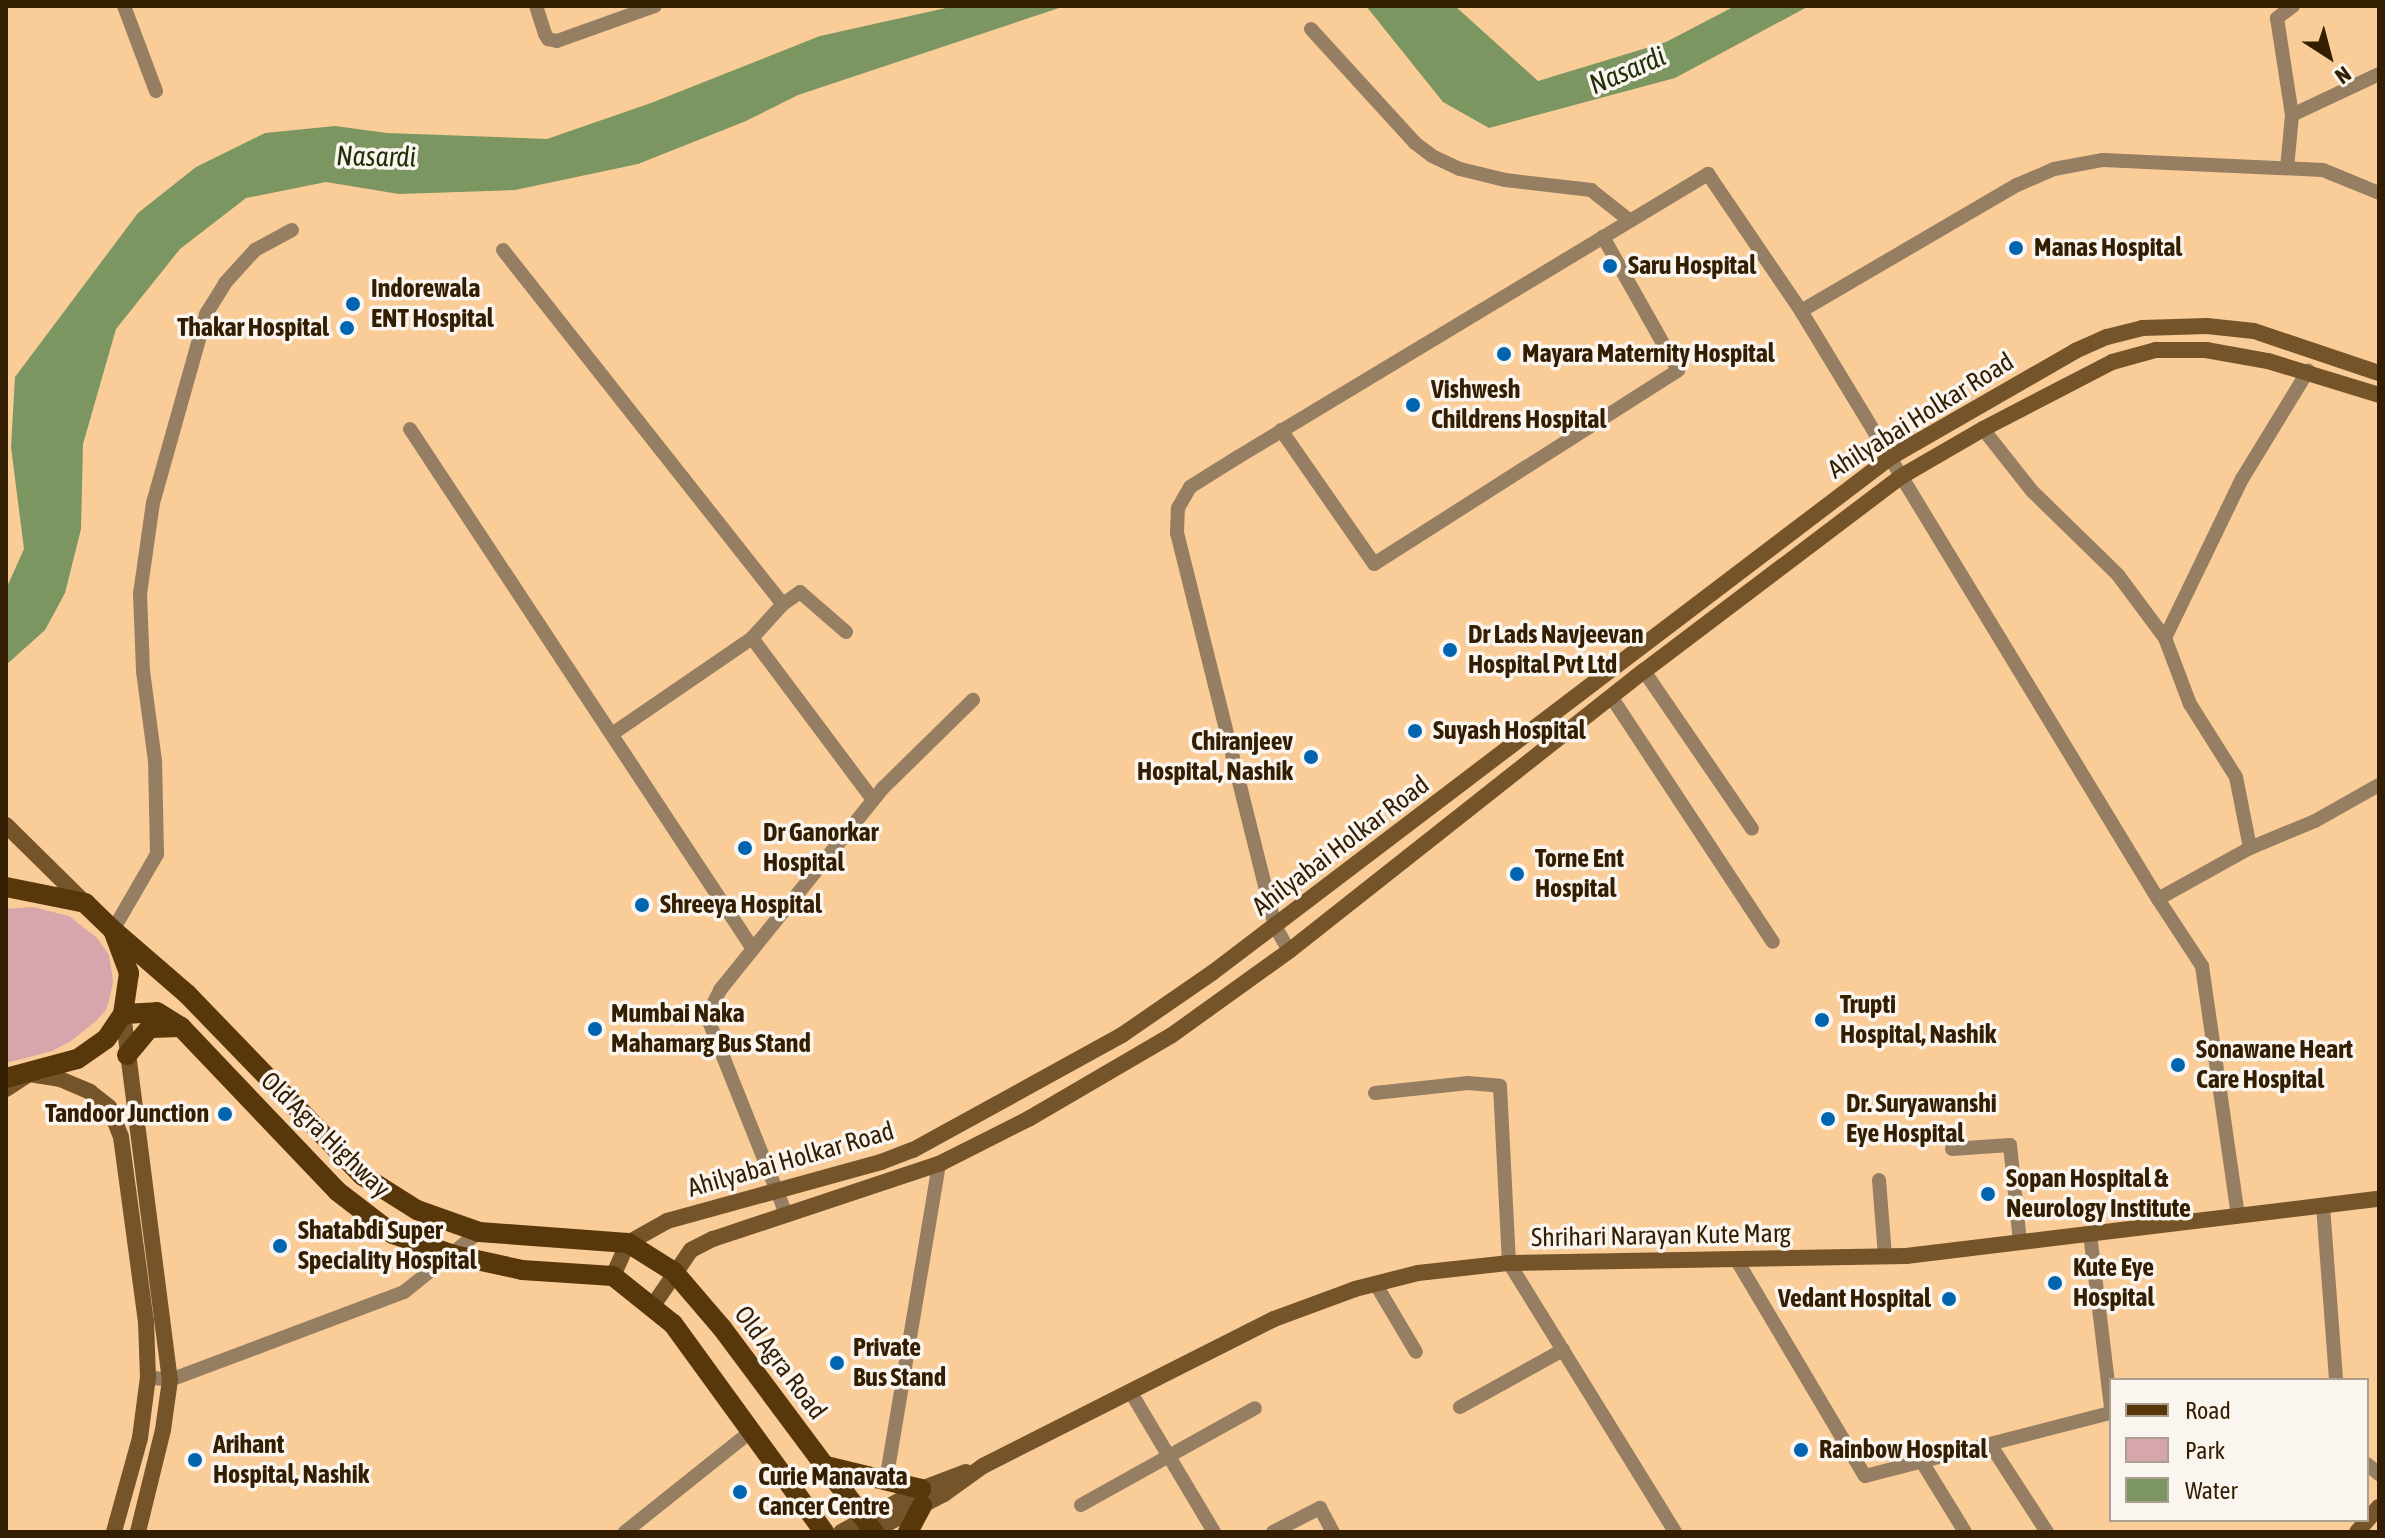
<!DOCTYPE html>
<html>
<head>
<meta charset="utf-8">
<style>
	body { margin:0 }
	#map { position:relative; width:2385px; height:1538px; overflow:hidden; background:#facc97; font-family:"Asap Condensed",sans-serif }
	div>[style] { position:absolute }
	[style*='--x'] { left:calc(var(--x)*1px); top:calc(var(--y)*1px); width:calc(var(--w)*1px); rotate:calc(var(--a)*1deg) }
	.green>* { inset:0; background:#d7a5ac }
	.water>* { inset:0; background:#7b9661 }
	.street>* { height:14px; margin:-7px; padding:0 7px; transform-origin:7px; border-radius:7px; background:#967e63 }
	.secondary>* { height:16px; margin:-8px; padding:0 8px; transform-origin:8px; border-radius:8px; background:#75542a }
	.primary>* { height:20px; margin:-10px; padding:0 10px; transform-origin:10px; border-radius:10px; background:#58380b }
	.dots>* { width:22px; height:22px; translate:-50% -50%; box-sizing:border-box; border:4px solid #fbf5ef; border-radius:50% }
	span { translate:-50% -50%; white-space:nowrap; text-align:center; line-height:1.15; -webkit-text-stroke:7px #fbf5ef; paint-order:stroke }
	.poi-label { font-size:26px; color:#331e01; font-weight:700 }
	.left { translate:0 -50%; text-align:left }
	.right { translate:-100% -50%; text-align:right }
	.street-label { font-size:26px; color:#331e01 }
	.water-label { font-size:28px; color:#1e3007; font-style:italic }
	.frame { position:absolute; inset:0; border:8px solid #331e01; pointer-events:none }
	.legend { position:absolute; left:2109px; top:1378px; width:260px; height:144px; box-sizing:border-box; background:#fbf5ef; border:2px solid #ab9f90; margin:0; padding:10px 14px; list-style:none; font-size:24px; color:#331e01 }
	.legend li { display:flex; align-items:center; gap:16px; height:40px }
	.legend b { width:40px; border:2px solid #ab9f90 }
	.north { position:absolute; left:2289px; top:16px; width:80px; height:80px; -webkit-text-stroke:6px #fbf5ef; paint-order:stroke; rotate:144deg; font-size:22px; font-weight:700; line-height:32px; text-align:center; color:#331e01 }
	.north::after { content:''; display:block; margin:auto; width:28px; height:36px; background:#331e01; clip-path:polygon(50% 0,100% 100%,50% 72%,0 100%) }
</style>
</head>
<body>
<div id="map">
	<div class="green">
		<div style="clip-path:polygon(33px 907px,69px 916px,97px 938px,109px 955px,113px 981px,110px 997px,106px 1010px,96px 1021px,71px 1041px,52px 1051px,6px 1063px,6px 909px)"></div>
	</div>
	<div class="water">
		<div style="clip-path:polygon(955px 6px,1065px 6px,798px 95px,746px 121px,638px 164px,515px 190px,399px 194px,326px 182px,246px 198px,180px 249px,116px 329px,83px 444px,81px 529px,65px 593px,45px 630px,6px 665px,6px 589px,24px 549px,11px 447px,15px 377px,138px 213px,196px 167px,265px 133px,335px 126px,387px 133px,547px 139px,651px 103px,820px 36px)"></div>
		<div style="clip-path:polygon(1366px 6px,1455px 6px,1538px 81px,1666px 42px,1735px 6px,1809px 6px,1675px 78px,1489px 128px,1443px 102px)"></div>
	</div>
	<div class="street">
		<div style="--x:124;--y:6;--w:91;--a:69.4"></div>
		<div style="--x:536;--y:6;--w:29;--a:72"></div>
		<div style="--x:545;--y:34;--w:6;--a:59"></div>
		<div style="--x:548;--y:39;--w:9;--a:13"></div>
		<div style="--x:557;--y:41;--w:104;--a:-19.7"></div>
		<div style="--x:1311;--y:29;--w:154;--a:47.6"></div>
		<div style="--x:1415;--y:143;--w:21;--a:37"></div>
		<div style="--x:1432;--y:156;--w:31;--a:25"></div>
		<div style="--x:1460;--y:169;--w:46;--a:13.7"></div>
		<div style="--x:1505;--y:180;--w:87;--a:6.6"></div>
		<div style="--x:1591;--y:190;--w:48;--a:38.3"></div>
		<div style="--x:2292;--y:115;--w:96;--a:-25.2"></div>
		<div style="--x:2287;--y:168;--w:53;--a:-84.6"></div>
		<div style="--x:2292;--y:115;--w:98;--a:-98.8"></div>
		<div style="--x:2277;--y:18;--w:20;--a:-37"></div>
		<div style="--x:503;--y:250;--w:451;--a:51.7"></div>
		<div style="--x:783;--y:604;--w:46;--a:132.4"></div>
		<div style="--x:752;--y:638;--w:202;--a:53.2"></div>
		<div style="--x:1801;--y:311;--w:250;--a:-30.3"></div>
		<div style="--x:2017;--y:185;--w:40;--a:-23.4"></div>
		<div style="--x:2054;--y:169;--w:50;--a:-10.4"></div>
		<div style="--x:2103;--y:160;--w:220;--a:2.6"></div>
		<div style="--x:2323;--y:170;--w:61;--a:22.3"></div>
		<div style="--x:410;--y:429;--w:623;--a:56.59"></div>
		<div style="--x:1983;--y:429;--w:79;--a:51.7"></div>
		<div style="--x:2032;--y:491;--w:120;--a:44.3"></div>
		<div style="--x:2118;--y:575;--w:79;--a:53.3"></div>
		<div style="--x:2165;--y:638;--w:71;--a:69.3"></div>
		<div style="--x:2190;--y:704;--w:86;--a:57.8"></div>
		<div style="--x:2236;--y:777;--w:72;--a:78.8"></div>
		<div style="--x:2250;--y:848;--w:105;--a:151"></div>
		<div style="--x:1281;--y:430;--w:163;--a:55.2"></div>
		<div style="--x:1374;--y:564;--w:361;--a:-32.5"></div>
		<div style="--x:1678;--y:370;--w:153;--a:-119.4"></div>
		<div style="--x:783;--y:604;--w:21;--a:-35"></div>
		<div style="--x:800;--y:592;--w:61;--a:41"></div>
		<div style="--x:2165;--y:638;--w:177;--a:-64.2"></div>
		<div style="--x:2242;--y:479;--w:127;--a:-58.6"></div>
		<div style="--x:1644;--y:671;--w:191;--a:55.6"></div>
		<div style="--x:1612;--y:698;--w:292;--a:56.6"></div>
		<div style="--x:612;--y:734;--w:170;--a:-34.4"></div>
		<div style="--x:2250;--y:848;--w:70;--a:-22.6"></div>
		<div style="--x:2315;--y:821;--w:73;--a:-29.4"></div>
		<div style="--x:113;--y:930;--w:88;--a:-59.9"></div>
		<div style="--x:157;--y:854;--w:93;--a:-91.2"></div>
		<div style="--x:155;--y:761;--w:91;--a:-97.6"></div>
		<div style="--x:143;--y:671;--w:77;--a:-92.2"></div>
		<div style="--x:140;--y:594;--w:92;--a:-81.9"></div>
		<div style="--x:153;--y:503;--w:196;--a:-74.3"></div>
		<div style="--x:206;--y:314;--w:36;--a:-58"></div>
		<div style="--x:225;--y:283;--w:45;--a:-47.7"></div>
		<div style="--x:255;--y:250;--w:42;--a:-28.4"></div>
		<div style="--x:1289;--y:951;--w:29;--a:-119"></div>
		<div style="--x:1275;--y:926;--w:405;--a:-104"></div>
		<div style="--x:1177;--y:533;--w:25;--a:-88"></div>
		<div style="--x:1178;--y:508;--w:24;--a:-60"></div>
		<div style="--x:1190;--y:487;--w:57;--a:-32"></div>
		<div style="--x:1238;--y:457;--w:549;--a:-31.05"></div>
		<div style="--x:1708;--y:174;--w:166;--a:55.8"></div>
		<div style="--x:1801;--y:311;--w:688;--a:58.74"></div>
		<div style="--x:2158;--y:899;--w:80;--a:56.7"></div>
		<div style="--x:2202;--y:966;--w:253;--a:81.8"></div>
		<div style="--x:1375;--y:1093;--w:94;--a:-6.1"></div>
		<div style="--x:1468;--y:1083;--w:32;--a:5"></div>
		<div style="--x:1500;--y:1086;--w:177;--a:87.1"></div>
		<div style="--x:1509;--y:1263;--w:316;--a:58.3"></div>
		<div style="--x:1952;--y:1149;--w:58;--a:-3.9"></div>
		<div style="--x:2010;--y:1145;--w:98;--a:84.1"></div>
		<div style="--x:1879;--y:1180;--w:76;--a:85.5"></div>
		<div style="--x:2323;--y:1206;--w:174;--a:85.7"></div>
		<div style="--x:786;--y:1214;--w:213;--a:-111.8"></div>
		<div style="--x:707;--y:1016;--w:29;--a:-63"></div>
		<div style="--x:720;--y:990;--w:260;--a:-51.1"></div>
		<div style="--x:883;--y:788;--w:126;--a:-44.4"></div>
		<div style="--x:2090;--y:1234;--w:174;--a:83.1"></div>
		<div style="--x:1736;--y:1259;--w:252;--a:59.3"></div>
		<div style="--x:1865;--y:1476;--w:254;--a:-14.4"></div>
		<div style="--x:1375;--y:1283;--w:80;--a:59.3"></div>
		<div style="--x:148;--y:1377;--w:22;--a:8"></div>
		<div style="--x:170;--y:1380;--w:250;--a:-20.6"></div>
		<div style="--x:404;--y:1292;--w:96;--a:-38.7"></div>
		<div style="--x:1130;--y:1391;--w:164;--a:59.2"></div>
		<div style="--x:1460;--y:1407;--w:118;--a:-29"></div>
		<div style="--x:1990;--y:1444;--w:105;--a:57.1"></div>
		<div style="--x:1922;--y:1462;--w:82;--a:58.4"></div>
		<div style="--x:2367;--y:1464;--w:16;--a:40"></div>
		<div style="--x:886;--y:1481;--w:321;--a:-80.5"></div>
		<div style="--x:1081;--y:1505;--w:199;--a:-29.1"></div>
		<div style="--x:625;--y:1532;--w:159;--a:-38.6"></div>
		<div style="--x:1273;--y:1532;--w:53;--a:-27.1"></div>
		<div style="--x:1320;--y:1508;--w:27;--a:62"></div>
	</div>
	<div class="secondary">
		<div style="--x:6;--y:825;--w:111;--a:44.6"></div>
		<div style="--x:123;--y:1014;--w:369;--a:82.7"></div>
		<div style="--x:170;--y:1380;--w:50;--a:98"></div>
		<div style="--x:163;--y:1430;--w:105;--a:103.8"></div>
		<div style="--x:6;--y:1089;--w:27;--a:-33"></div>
		<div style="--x:29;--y:1074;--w:31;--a:9"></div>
		<div style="--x:60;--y:1079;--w:33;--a:23"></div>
		<div style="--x:90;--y:1092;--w:24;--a:38"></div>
		<div style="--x:109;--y:1107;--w:32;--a:68"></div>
		<div style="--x:121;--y:1137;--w:186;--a:82.3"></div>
		<div style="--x:146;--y:1321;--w:56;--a:88"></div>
		<div style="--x:148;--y:1377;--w:62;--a:97.5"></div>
		<div style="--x:140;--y:1438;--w:98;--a:105.5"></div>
		<div style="--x:613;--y:1276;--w:36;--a:-66"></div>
		<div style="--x:628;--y:1243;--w:45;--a:-29.4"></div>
		<div style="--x:667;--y:1221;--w:222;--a:-15.4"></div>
		<div style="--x:881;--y:1162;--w:34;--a:-21"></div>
		<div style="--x:913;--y:1150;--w:239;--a:-28.8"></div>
		<div style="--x:1122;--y:1035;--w:109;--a:-34.6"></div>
		<div style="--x:1212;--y:973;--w:853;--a:-37.23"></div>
		<div style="--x:1891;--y:457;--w:212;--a:-29.9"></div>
		<div style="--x:2075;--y:351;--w:35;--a:-24"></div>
		<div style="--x:2107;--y:337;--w:36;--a:-14"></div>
		<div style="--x:2142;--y:328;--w:65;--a:-1.8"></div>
		<div style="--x:2207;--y:326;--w:47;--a:6.1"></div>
		<div style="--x:2254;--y:331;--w:132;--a:18.6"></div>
		<div style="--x:652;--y:1307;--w:69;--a:-55.6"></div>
		<div style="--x:691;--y:1250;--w:25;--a:-27"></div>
		<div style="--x:713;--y:1239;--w:238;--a:-18.4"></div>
		<div style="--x:939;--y:1164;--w:102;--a:-26.8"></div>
		<div style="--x:1030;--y:1118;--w:164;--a:-30.3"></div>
		<div style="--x:1172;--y:1035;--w:144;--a:-35.7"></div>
		<div style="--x:1289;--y:951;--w:452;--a:-38.3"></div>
		<div style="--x:1644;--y:671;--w:323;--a:-37.1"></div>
		<div style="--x:1902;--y:476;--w:94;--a:-30.1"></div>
		<div style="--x:1983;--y:429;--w:145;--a:-27.4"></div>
		<div style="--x:2112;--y:362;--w:46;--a:-15.3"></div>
		<div style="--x:2156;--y:350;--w:50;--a:0"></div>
		<div style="--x:2206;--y:350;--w:63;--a:10.1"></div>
		<div style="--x:2268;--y:361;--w:116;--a:17"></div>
		<div style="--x:841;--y:1532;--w:91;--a:-28.3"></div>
		<div style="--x:921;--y:1489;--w:48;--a:-20.7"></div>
		<div style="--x:871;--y:1532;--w:82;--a:-27.5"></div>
		<div style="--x:944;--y:1494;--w:48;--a:-35.7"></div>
		<div style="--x:983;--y:1466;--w:326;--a:-26.8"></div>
		<div style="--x:1274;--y:1319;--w:86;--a:-20.3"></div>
		<div style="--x:1355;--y:1289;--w:65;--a:-14.3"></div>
		<div style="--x:1418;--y:1273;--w:92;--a:-6.3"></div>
		<div style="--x:1509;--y:1263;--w:397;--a:-1"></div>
		<div style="--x:1906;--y:1256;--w:476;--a:-6.9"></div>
		<div style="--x:2357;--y:1532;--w:33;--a:-49"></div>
	</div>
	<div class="primary">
		<div style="--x:6;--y:887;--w:81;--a:11.4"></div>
		<div style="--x:85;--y:903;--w:39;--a:44"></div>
		<div style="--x:113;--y:930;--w:46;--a:69.6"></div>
		<div style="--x:129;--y:973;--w:41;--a:98.3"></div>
		<div style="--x:123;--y:1014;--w:30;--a:124"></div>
		<div style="--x:106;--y:1039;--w:35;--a:145"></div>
		<div style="--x:77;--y:1059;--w:73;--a:165"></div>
		<div style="--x:113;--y:930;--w:98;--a:40.9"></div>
		<div style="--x:187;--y:994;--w:253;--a:46"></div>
		<div style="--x:363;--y:1176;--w:64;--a:32.2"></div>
		<div style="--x:417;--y:1210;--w:66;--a:19.5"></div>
		<div style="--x:479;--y:1232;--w:149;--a:4.2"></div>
		<div style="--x:628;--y:1243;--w:54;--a:32.2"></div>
		<div style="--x:674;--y:1272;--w:74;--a:49.4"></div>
		<div style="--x:722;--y:1328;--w:254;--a:53.3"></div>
		<div style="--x:123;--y:1014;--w:34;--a:-3"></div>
		<div style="--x:157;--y:1012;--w:28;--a:32"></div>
		<div style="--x:181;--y:1027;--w:226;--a:46.4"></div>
		<div style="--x:337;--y:1191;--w:71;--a:37.5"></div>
		<div style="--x:393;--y:1234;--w:65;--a:19"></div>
		<div style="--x:454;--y:1255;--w:70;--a:12.4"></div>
		<div style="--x:522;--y:1270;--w:91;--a:3.8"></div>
		<div style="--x:613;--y:1276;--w:77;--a:38.7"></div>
		<div style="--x:673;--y:1324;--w:257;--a:54"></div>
		<div style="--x:127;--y:1055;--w:35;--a:-50"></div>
		<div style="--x:150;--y:1028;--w:31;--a:-2"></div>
		<div style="--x:826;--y:1466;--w:98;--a:13.6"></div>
		<div style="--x:908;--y:1532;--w:30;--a:-62"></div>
	</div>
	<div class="dots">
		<div style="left:2016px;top:248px;background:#0065b1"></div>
		<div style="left:1610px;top:266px;background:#0065b1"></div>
		<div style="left:353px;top:304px;background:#0065b1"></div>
		<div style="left:347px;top:328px;background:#0065b1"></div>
		<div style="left:1504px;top:354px;background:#0065b1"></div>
		<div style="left:1413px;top:405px;background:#0065b1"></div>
		<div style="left:1450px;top:650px;background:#0065b1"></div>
		<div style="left:1415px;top:731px;background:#0065b1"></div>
		<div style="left:1311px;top:757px;background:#0065b1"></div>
		<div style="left:745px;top:848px;background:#0065b1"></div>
		<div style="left:1517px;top:874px;background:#0065b1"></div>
		<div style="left:642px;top:905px;background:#0065b1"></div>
		<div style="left:1822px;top:1020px;background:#0065b1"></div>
		<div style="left:595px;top:1029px;background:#0065b1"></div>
		<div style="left:2178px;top:1065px;background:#0065b1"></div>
		<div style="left:225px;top:1114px;background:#0065b1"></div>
		<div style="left:1828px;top:1119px;background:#0065b1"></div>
		<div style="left:1988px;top:1194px;background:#0065b1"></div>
		<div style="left:280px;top:1246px;background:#0065b1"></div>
		<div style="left:2055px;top:1283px;background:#0065b1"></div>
		<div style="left:1949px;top:1299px;background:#0065b1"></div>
		<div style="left:837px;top:1363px;background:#0065b1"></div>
		<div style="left:1801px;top:1450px;background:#0065b1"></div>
		<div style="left:195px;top:1460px;background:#0065b1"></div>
		<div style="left:740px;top:1492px;background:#0065b1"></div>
	</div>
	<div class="poi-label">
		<span class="left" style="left:2034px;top:248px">Manas Hospital</span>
		<span class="left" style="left:1628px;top:266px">Saru Hospital</span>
		<span class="left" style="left:371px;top:304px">Indorewala<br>ENT Hospital</span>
		<span class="right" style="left:329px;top:328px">Thakar Hospital</span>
		<span class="left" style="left:1522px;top:354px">Mayara Maternity Hospital</span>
		<span class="left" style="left:1431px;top:405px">Vishwesh<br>Childrens Hospital</span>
		<span class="left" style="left:1468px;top:650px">Dr Lads Navjeevan<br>Hospital Pvt Ltd</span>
		<span class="left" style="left:1433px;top:731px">Suyash Hospital</span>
		<span class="right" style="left:1293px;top:757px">Chiranjeev<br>Hospital, Nashik</span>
		<span class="left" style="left:763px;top:848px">Dr Ganorkar<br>Hospital</span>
		<span class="left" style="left:1535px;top:874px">Torne Ent<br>Hospital</span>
		<span class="left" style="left:660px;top:905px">Shreeya Hospital</span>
		<span class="left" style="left:1840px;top:1020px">Trupti<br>Hospital, Nashik</span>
		<span class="left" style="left:611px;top:1029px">Mumbai Naka<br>Mahamarg Bus Stand</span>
		<span class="left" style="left:2196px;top:1065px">Sonawane Heart<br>Care Hospital</span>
		<span class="left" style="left:1846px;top:1119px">Dr. Suryawanshi<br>Eye Hospital</span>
		<span class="right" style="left:209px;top:1114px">Tandoor Junction</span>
		<span class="left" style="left:2006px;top:1194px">Sopan Hospital &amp;<br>Neurology Institute</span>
		<span class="left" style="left:298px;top:1246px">Shatabdi Super<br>Speciality Hospital</span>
		<span class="left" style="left:2073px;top:1283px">Kute Eye<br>Hospital</span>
		<span class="right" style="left:1931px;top:1299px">Vedant Hospital</span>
		<span class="left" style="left:853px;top:1363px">Private<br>Bus Stand</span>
		<span class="left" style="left:213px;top:1460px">Arihant<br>Hospital, Nashik</span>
		<span class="left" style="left:1819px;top:1450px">Rainbow Hospital</span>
		<span class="left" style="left:758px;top:1492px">Curie Manavata<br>Cancer Centre</span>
	</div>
	<div class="street-label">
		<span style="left:1921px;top:416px;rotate:-32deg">Ahilyabai Holkar Road</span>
		<span style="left:1341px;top:846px;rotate:-37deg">Ahilyabai Holkar Road</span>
		<span style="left:325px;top:1135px;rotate:44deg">Old Agra Highway</span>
		<span style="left:791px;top:1160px;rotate:-16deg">Ahilyabai Holkar Road</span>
		<span style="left:1661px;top:1236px;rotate:-1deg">Shrihari Narayan Kute Marg</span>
		<span style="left:780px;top:1363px;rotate:53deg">Old Agra Road</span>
	</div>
	<div class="water-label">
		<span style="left:1627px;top:70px;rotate:-23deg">Nasardi</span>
		<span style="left:376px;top:156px;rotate:1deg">Nasardi</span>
	</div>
	<div class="frame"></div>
	<ul class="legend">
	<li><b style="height:10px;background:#58380b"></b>Road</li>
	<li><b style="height:22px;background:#d7a5ac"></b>Park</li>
	<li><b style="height:22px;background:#7b9661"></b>Water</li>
	</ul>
	<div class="north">N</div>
</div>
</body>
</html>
